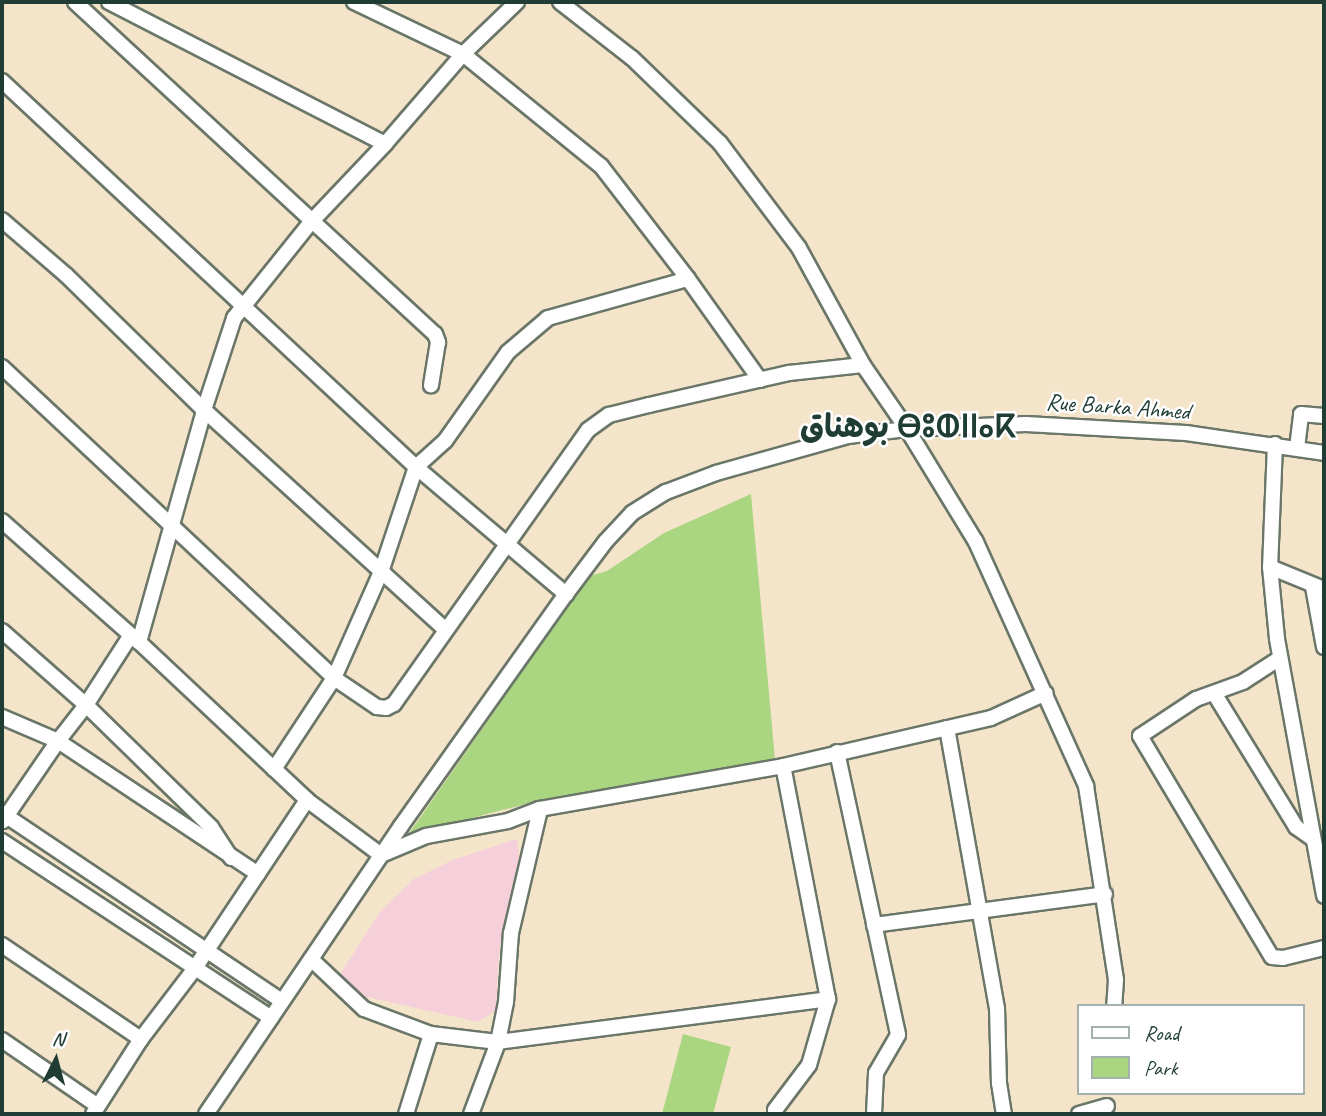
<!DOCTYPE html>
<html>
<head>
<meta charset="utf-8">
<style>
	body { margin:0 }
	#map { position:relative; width:1326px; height:1116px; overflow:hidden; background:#f4e4ca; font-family:Caveat,"Playpen Sans Arabic","Noto Sans Tifinagh",sans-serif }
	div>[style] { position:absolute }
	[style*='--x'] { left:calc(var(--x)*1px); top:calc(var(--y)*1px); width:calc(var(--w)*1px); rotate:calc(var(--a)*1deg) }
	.built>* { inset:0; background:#f5cfda }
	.green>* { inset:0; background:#aad581 }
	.roads { filter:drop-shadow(2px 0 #6a7768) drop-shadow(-2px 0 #6a7768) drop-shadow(0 2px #6a7768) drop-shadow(0 -2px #6a7768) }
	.minor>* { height:14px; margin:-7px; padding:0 7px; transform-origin:7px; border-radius:7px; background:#fff }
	span { translate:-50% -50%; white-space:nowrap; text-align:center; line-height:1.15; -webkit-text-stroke:5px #fff; paint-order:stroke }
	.street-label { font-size:24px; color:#1f3d34 }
	.district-label { font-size:32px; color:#1f3d34; font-weight:700 }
	.frame { position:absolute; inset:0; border:4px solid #1f3d34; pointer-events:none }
	.legend { position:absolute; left:1077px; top:1004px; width:228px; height:91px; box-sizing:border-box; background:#fff; border:2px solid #a5b1ae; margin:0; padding:9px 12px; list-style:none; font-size:21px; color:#1f3d34 }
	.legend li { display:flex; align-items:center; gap:14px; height:35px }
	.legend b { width:35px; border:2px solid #a5b1ae }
	.north { position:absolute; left:21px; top:1025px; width:70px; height:70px; -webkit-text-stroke:5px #fff; paint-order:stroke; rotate:6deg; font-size:19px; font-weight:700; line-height:28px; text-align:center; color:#1f3d34 }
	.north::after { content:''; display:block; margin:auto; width:24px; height:32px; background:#1f3d34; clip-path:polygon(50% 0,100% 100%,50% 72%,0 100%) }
</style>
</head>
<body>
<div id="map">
	<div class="built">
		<div style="clip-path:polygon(517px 839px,520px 862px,499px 950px,496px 1010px,478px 1022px,359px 995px,339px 976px,380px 912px,414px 879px,453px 860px)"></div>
	</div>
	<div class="green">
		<div style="clip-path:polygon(751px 494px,775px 760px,537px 801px,408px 835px,589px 576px,607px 571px,664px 533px)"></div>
		<div style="clip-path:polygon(683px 1034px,731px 1047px,713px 1114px,662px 1114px)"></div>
	</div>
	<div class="roads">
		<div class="minor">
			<div style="--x:75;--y:2;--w:490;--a:42.7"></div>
			<div style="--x:435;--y:334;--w:9;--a:69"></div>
			<div style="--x:438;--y:342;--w:44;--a:99.2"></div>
			<div style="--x:109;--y:2;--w:310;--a:27.2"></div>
			<div style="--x:354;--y:2;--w:121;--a:25.5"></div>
			<div style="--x:463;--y:54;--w:178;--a:39.1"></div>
			<div style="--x:601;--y:166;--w:143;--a:52.4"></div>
			<div style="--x:688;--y:279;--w:124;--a:54.5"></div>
			<div style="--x:560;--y:2;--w:91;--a:37.9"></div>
			<div style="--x:632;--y:58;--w:122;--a:44"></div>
			<div style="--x:720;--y:143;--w:131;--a:53"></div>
			<div style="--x:799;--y:248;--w:133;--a:61.3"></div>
			<div style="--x:863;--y:365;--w:78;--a:55.5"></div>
			<div style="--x:907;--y:429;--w:132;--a:58.6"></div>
			<div style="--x:976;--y:542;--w:268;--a:65.7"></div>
			<div style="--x:1086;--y:786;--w:196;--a:81.2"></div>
			<div style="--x:1116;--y:980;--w:26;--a:94"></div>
			<div style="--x:2;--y:81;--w:566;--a:43"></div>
			<div style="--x:416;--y:467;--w:197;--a:40.3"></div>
			<div style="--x:2;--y:220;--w:84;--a:40.7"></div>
			<div style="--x:66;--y:275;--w:193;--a:44.4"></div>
			<div style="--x:204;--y:410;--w:327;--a:42.3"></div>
			<div style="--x:2;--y:367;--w:455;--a:43.1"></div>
			<div style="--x:334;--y:678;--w:52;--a:34"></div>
			<div style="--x:377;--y:707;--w:9;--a:6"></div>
			<div style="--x:386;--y:708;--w:9;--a:-27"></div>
			<div style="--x:394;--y:704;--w:336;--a:-54.7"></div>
			<div style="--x:588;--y:430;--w:26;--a:-36"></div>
			<div style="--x:609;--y:415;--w:41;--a:-14"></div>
			<div style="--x:649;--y:405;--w:144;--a:-12.9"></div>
			<div style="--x:789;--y:373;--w:74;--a:-6.2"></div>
			<div style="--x:1275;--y:444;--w:123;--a:92.3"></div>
			<div style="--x:1270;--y:567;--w:72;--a:84.4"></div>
			<div style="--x:1277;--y:639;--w:261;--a:79.6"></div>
			<div style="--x:1297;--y:448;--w:34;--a:-83"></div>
			<div style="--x:1301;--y:414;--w:23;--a:5"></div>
			<div style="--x:2;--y:521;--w:183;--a:41.5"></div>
			<div style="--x:139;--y:642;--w:231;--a:43.2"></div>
			<div style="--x:307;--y:800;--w:92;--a:36.6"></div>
			<div style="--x:381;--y:855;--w:49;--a:-22.9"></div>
			<div style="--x:426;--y:836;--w:83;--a:-10.4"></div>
			<div style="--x:508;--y:821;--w:34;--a:-21"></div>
			<div style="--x:540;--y:809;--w:247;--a:-10"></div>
			<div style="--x:783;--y:766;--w:213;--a:-13"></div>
			<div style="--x:991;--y:718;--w:60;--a:-24.4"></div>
			<div style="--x:1270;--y:567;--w:58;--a:22.2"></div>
			<div style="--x:1313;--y:587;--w:61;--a:79.6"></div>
			<div style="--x:2;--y:631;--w:112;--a:41.4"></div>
			<div style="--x:86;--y:705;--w:175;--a:44.3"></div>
			<div style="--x:211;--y:827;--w:37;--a:57"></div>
			<div style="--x:139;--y:642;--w:241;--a:-74.3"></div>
			<div style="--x:204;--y:410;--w:97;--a:-71.9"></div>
			<div style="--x:234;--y:318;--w:123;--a:-51.3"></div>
			<div style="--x:311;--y:222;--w:108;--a:-46.5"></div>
			<div style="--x:385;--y:144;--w:119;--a:-49.1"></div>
			<div style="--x:463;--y:54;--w:75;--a:-43.9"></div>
			<div style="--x:1280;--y:658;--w:44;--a:147"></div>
			<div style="--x:1243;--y:682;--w:50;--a:160.1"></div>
			<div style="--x:1196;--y:699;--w:67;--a:146.5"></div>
			<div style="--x:1140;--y:736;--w:257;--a:59.2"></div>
			<div style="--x:1272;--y:957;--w:11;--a:5"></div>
			<div style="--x:1283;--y:958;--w:42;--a:-13.7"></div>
			<div style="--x:1214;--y:693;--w:157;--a:58.5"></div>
			<div style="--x:1296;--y:827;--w:21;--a:35"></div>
			<div style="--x:2;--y:717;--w:61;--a:23.2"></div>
			<div style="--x:58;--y:741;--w:240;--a:33.6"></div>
			<div style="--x:947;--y:728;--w:284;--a:79.9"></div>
			<div style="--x:997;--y:1008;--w:75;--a:88.5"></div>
			<div style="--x:999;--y:1083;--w:31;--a:81"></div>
			<div style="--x:837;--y:752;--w:289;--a:77.8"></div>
			<div style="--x:898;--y:1035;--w:44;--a:120.1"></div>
			<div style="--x:876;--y:1073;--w:41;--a:92.8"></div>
			<div style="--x:274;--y:769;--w:109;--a:-56.6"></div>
			<div style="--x:334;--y:678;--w:116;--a:-66.1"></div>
			<div style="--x:381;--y:572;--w:111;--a:-71.6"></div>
			<div style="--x:416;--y:467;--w:39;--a:-42"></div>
			<div style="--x:445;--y:441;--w:109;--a:-54.7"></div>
			<div style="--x:508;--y:352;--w:52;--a:-40.4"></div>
			<div style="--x:548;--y:318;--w:145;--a:-15.6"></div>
			<div style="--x:2;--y:813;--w:337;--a:33.9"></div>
			<div style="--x:3;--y:821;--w:97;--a:-55.5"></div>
			<div style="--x:58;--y:741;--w:46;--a:-52.1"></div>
			<div style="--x:86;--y:705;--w:83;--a:-57.3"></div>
			<div style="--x:2;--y:841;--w:322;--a:33.3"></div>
			<div style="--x:874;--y:925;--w:233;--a:-7.6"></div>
			<div style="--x:2;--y:945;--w:168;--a:34.1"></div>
			<div style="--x:311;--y:959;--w:73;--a:43.3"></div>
			<div style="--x:364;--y:1009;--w:72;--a:20.5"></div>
			<div style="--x:431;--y:1034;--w:67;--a:6.8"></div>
			<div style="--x:498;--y:1042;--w:333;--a:-7.4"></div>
			<div style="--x:2;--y:1040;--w:116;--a:34.5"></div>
			<div style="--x:93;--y:1114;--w:89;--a:-57.4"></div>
			<div style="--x:141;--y:1039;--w:89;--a:-52.7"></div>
			<div style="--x:195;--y:968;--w:202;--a:-56.3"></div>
			<div style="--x:206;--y:1114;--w:348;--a:-55.9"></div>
			<div style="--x:401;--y:826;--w:285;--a:-54.6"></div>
			<div style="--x:566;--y:594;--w:66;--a:-53"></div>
			<div style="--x:606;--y:541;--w:38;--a:-47"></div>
			<div style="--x:632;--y:513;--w:40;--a:-32"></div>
			<div style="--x:666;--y:492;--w:53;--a:-20.8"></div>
			<div style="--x:716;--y:473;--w:137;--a:-15.7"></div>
			<div style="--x:848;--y:436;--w:59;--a:-6.8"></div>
			<div style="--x:907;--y:429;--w:119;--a:-2.4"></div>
			<div style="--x:1026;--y:424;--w:160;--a:3.2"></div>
			<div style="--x:1186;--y:433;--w:139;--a:8.2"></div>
			<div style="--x:406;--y:1114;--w:84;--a:-72.6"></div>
			<div style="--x:471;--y:1114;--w:77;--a:-69.4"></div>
			<div style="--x:498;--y:1042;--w:41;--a:-78.7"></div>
			<div style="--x:506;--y:1002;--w:69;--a:-85.9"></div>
			<div style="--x:511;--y:933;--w:127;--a:-76.8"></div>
			<div style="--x:776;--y:1114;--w:4;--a:-104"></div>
			<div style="--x:775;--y:1110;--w:56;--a:-52.9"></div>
			<div style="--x:809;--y:1065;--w:69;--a:-73.9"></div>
			<div style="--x:828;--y:999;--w:237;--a:-100.9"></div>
			<div style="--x:1079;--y:1114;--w:29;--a:-16"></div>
		</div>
	</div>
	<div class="street-label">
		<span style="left:1118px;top:407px;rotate:4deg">Rue Barka Ahmed</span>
	</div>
	<div class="district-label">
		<span style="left:908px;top:427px">بوهناق ⴱⵓⵀⵏⵏⴰⴽ</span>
	</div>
	<div class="frame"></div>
	<ul class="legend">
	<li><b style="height:9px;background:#fff"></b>Road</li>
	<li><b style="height:19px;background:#aad581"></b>Park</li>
	</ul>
	<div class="north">N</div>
</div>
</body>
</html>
